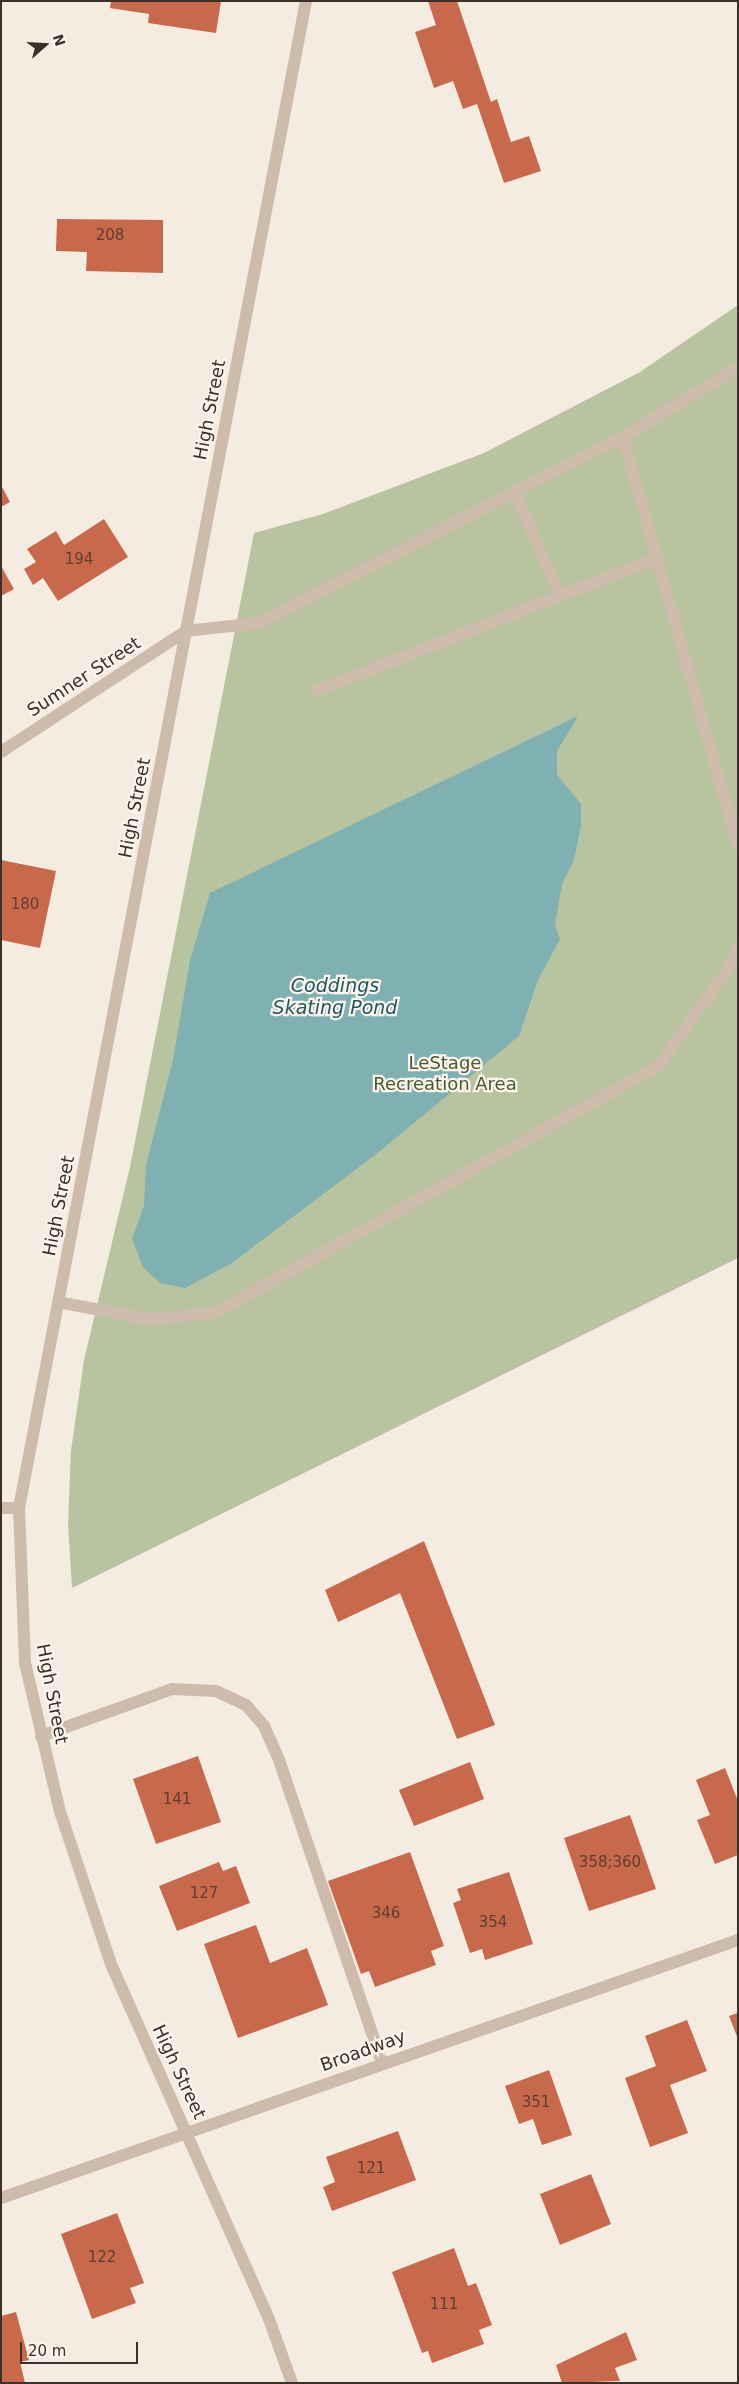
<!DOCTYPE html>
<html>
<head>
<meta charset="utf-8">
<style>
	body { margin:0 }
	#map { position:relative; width:739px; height:2384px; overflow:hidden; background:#f4ebe1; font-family:"DejaVu Sans",sans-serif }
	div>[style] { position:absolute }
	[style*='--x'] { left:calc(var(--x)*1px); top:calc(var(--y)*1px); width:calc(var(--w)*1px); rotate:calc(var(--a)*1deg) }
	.green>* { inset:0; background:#b8c4a0 }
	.water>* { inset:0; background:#7fb0b2 }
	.building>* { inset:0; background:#c8694b }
	.minor>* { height:12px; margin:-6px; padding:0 6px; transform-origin:6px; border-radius:6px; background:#cdbbac }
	span { translate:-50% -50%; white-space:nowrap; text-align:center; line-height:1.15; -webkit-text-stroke:4.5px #fbf5ee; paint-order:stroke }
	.number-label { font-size:15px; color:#5e3e33 }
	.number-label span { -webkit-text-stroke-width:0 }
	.street-label { font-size:18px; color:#3b302b }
	.park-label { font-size:18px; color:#4a5a2e }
	.water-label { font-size:19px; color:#1f5a5e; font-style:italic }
	.frame { position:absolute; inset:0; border:2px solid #3b302b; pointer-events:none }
	.north { position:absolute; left:20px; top:20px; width:50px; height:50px; -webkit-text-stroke:4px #fbf5ee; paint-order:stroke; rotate:71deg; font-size:14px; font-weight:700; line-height:20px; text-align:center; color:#3b302b }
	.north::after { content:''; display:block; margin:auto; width:18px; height:22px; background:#3b302b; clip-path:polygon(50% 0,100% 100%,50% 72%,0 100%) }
	.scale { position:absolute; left:20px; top:2342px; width:118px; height:22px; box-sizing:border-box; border:2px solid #3b302b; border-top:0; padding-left:6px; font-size:15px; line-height:18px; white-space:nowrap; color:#3b302b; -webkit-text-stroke:4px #fbf5ee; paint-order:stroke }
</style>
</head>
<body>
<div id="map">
	<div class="green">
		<div style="clip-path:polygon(738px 305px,738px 1258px,72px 1588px,68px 1524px,71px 1451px,84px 1360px,130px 1167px,254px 533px,323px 514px,484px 453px,640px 372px)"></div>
	</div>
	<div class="water">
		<div style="clip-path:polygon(578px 716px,557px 751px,557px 775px,581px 804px,581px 825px,574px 860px,562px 884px,555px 925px,560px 939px,538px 980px,519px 1036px,380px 1151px,232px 1263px,185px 1288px,160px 1283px,143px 1267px,132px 1239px,144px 1206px,146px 1165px,173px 1060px,190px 960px,210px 893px)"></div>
	</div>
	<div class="building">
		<div style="clip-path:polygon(111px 1px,221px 1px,216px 33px,148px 23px,149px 14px,110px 8px)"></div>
		<div style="clip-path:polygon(428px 1px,457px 1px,491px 102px,497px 99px,511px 142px,529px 136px,541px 171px,504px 183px,477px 104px,463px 109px,453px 81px,434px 88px,415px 32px,436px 25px)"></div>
		<div style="clip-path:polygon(57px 219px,163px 220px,163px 273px,86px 271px,87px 252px,56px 251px)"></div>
		<div style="clip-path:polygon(1px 485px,10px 502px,1px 507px)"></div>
		<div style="clip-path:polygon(104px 519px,128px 557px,58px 601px,43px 578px,33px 585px,24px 569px,36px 562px,27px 549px,56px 531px,64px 545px)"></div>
		<div style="clip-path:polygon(1px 566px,14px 589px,1px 596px)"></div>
		<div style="clip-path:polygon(1px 860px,56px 871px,40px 948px,1px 940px)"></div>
		<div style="clip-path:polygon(424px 1541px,495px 1725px,457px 1739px,400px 1593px,338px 1622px,325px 1590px)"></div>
		<div style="clip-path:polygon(198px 1756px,221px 1822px,156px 1844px,133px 1779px)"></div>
		<div style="clip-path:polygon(470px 1762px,484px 1799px,414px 1826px,399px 1790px)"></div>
		<div style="clip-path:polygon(725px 1768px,738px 1801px,738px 1855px,715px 1864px,697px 1820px,710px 1815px,696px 1780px)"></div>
		<div style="clip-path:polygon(630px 1815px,656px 1889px,589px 1911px,564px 1838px)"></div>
		<div style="clip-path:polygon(410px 1852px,444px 1946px,431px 1951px,436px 1965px,375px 1987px,369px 1971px,361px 1974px,328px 1881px)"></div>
		<div style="clip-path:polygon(219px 1862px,223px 1871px,236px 1866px,250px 1903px,177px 1931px,159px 1886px)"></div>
		<div style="clip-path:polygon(509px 1872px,533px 1944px,485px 1960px,482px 1949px,470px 1953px,453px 1903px,461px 1900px,457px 1889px)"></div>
		<div style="clip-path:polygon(256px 1925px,270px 1963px,307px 1948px,328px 2005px,238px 2038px,204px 1944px)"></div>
		<div style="clip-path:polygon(738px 2013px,738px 2039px,729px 2016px)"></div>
		<div style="clip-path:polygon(687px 2020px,707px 2071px,670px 2085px,688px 2133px,650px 2147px,625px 2078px,656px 2066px,645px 2036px)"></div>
		<div style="clip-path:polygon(549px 2070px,572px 2135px,542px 2145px,533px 2119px,519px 2124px,505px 2086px)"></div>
		<div style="clip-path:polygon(398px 2131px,416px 2180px,332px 2211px,323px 2187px,335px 2182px,326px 2157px)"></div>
		<div style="clip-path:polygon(591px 2174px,611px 2224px,560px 2245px,540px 2194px)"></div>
		<div style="clip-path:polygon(117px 2213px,144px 2283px,130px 2288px,136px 2303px,92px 2319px,61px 2234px)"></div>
		<div style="clip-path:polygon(454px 2248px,468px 2286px,476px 2283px,492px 2325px,479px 2330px,484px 2344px,432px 2363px,428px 2351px,422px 2353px,392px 2272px)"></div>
		<div style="clip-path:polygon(16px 2312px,29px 2360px,20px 2362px,25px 2383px,1px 2383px,1px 2316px)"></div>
		<div style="clip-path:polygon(626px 2332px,637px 2360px,615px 2368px,620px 2381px,562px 2383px,556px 2365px)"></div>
	</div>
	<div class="minor">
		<div style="--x:623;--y:437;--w:424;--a:74.3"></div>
		<div style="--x:515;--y:492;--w:113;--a:66.6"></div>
		<div style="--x:316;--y:691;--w:366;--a:-21.3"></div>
		<div style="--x:1;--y:752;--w:221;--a:-33.2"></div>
		<div style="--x:186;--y:631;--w:73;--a:-6.3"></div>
		<div style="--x:259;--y:623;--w:409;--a:-27.1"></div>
		<div style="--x:623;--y:437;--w:134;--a:-31"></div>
		<div style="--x:58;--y:1302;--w:92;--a:10.7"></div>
		<div style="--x:148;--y:1319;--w:67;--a:-5.1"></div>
		<div style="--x:215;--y:1313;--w:507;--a:-29.14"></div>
		<div style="--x:658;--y:1066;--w:133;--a:-54.2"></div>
		<div style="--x:736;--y:958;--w:12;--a:-81"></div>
		<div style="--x:1;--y:1508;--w:18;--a:0"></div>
		<div style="--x:41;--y:1736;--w:139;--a:-19.7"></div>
		<div style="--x:172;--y:1689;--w:44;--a:2.6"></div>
		<div style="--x:216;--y:1691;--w:33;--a:25"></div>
		<div style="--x:246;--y:1705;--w:28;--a:49"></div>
		<div style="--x:264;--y:1726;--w:37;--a:66"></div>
		<div style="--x:279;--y:1760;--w:319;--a:71.2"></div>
		<div style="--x:1;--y:2198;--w:781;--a:-19.29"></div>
		<div style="--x:292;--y:2383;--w:68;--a:-109.8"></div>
		<div style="--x:269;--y:2319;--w:385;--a:-114"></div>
		<div style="--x:112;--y:1967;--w:163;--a:-108.5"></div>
		<div style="--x:60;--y:1812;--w:153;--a:-103.2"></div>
		<div style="--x:25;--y:1663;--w:155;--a:-92.2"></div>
		<div style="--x:19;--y:1508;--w:1534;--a:-79.22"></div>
	</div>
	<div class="number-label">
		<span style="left:110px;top:236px">208</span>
		<span style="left:79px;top:560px">194</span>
		<span style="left:25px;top:905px">180</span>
		<span style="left:177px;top:1800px">141</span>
		<span style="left:610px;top:1863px">358;360</span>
		<span style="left:204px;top:1894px">127</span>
		<span style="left:386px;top:1914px">346</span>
		<span style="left:493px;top:1923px">354</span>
		<span style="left:536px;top:2103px">351</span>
		<span style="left:371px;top:2169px">121</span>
		<span style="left:102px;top:2258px">122</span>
		<span style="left:444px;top:2305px">111</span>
	</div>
	<div class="street-label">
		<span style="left:210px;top:410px;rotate:-79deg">High Street</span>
		<span style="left:84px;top:677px;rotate:-33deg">Sumner Street</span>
		<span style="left:135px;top:808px;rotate:-79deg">High Street</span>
		<span style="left:59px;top:1206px;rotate:-79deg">High Street</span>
		<span style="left:52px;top:1694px;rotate:79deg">High Street</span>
		<span style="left:363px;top:2051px;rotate:-20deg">Broadway</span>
		<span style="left:179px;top:2072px;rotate:65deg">High Street</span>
	</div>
	<div class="park-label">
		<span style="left:445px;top:1074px">LeStage<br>Recreation Area</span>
	</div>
	<div class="water-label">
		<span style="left:335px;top:997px">Coddings<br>Skating Pond</span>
	</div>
	<div class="frame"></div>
	<div class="north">N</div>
	<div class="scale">20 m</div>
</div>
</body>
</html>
